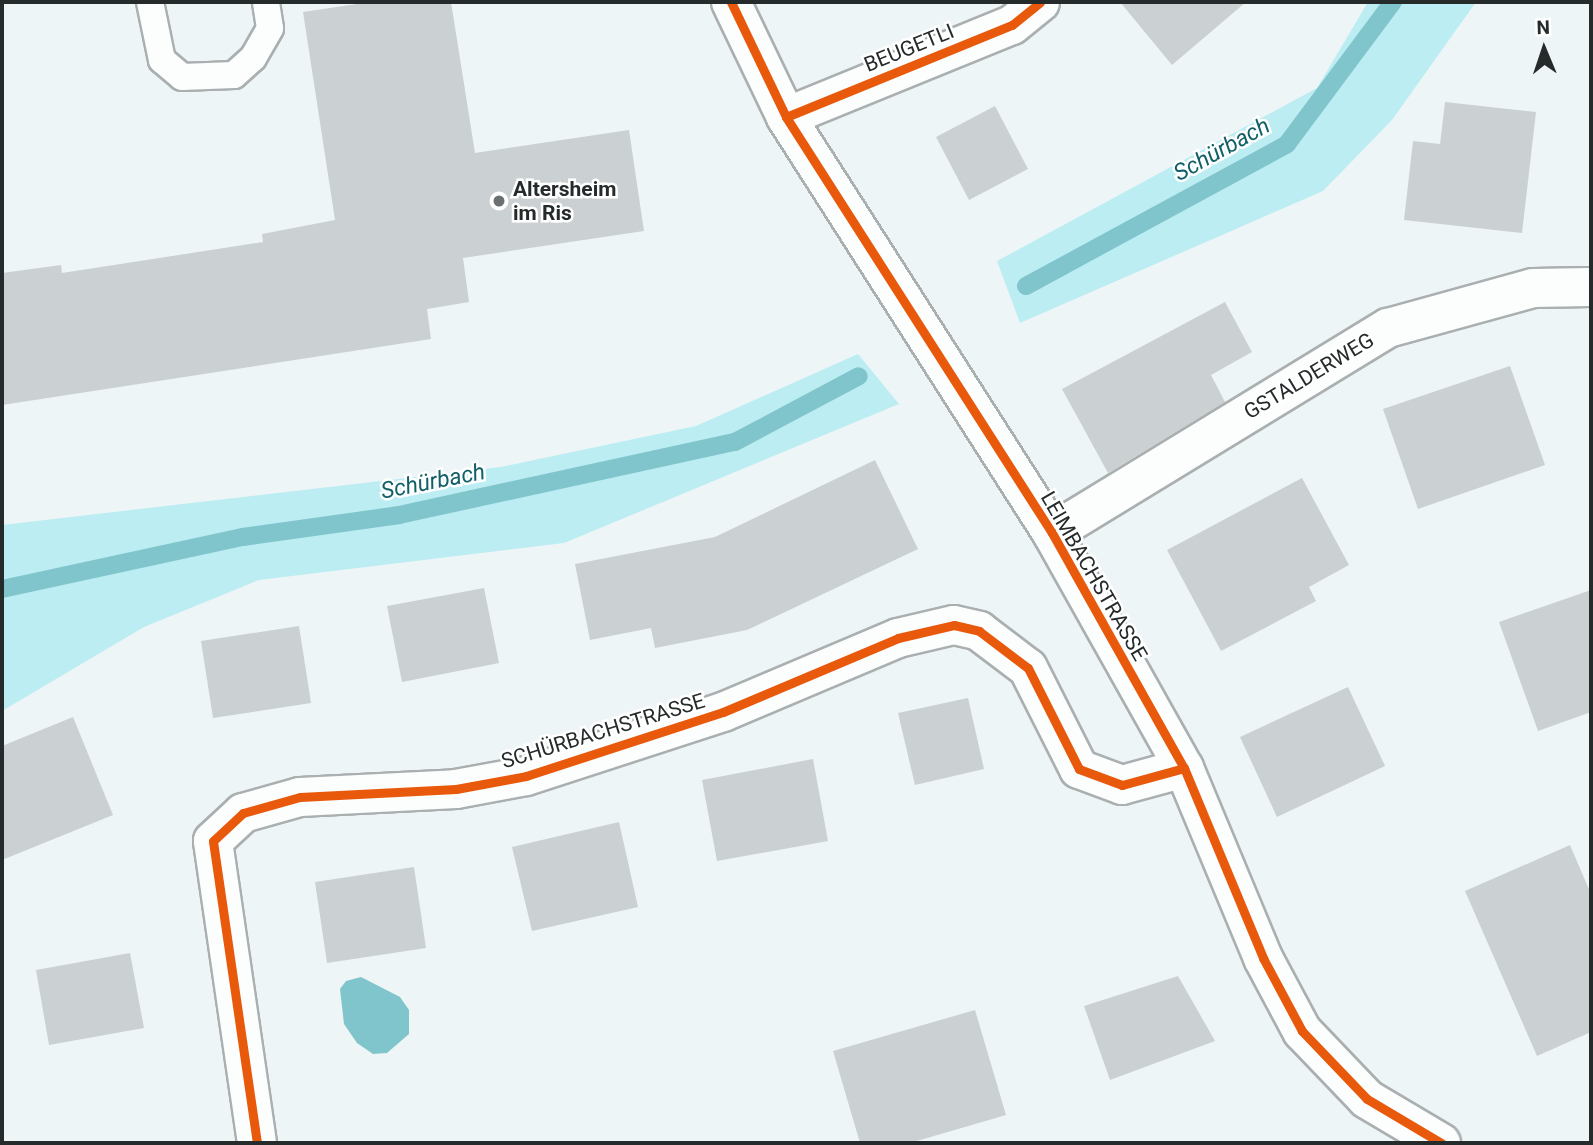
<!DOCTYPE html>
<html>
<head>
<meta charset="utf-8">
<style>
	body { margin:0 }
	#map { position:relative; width:1593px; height:1145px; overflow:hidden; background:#eef5f6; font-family:Roboto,sans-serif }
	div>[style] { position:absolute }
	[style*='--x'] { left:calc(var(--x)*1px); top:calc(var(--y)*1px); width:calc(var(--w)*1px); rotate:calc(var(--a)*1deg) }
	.green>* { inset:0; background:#bbedf3 }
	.water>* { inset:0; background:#81c5cc }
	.stream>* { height:18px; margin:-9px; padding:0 9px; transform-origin:9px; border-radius:9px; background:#81c5cc }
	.building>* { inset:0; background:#cbd1d2 }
	.roads { filter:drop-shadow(2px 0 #aaafb0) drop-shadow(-2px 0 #aaafb0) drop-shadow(0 2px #aaafb0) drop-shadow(0 -2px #aaafb0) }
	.service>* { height:26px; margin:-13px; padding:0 13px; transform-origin:13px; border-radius:13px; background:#fcfefe }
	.minor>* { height:38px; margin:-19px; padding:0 19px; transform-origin:19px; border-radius:19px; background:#fcfefe }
	.tertiary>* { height:38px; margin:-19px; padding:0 19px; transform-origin:19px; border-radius:19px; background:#fcfefe }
	.cycleway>* { height:9px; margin:-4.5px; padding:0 4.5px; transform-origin:4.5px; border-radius:4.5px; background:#e8590c }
	.dots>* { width:19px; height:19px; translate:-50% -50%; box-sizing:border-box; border:4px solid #fff; border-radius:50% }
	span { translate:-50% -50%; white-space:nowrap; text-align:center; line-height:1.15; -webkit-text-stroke:5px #fff; paint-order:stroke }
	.street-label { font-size:21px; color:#252a2b }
	.poi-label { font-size:21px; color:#252a2b; font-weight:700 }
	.left { translate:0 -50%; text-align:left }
	.water-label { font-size:23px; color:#116068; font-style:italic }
	.frame { position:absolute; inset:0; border:4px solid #252a2b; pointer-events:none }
	.north { position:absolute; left:1509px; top:14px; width:70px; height:70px; -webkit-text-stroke:5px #fff; paint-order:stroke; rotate:358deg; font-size:19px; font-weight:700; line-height:28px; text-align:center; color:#252a2b }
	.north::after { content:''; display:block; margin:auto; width:24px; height:32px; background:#252a2b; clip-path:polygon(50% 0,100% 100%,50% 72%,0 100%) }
</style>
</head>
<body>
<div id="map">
	<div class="green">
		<div style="clip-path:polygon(1368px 2px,1476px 2px,1392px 120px,1323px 191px,1020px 323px,997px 261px,1317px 88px)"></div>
		<div style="clip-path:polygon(858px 354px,899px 404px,564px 543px,259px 580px,144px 627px,2px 711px,2px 525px,501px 467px,696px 426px)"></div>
	</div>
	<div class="water">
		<div style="clip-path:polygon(361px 977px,400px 997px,409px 1010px,409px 1034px,387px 1053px,373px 1054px,357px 1043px,344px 1024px,340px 989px,346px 981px)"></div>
	</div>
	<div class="stream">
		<div style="--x:1026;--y:286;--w:297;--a:-28.5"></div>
		<div style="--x:1287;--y:144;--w:177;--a:-53.3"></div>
		<div style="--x:2;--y:589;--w:247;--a:-12.2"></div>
		<div style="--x:243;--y:537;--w:158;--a:-8"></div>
		<div style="--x:399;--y:515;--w:344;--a:-12.3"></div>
		<div style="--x:735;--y:442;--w:140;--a:-28"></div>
	</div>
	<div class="building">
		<div style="clip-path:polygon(370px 2px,451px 2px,475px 153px,629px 130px,644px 231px,463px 258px,469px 302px,427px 309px,431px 339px,2px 405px,2px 273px,61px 265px,62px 273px,263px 242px,262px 234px,335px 220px,303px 12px)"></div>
		<div style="clip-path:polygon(1120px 2px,1246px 2px,1172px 65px)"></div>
		<div style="clip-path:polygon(1445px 102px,1536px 112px,1522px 233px,1404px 220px,1413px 141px,1440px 144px)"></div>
		<div style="clip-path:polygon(995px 106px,1028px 169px,969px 200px,936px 137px)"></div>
		<div style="clip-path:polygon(1225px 302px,1252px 352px,1211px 375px,1225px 402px,1108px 473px,1062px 389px)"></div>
		<div style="clip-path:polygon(1510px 366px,1545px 465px,1418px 509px,1383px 409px)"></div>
		<div style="clip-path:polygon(875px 460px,918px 549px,747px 630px,655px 648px,651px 628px,590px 640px,575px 564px,715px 537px)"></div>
		<div style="clip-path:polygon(1302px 478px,1349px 565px,1309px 587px,1316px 601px,1221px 651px,1167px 550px)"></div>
		<div style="clip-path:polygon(484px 588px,499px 663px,402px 682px,387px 606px)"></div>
		<div style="clip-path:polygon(1591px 590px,1591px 712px,1538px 731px,1499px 622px)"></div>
		<div style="clip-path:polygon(299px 626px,311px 703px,213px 718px,201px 641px)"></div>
		<div style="clip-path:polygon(1348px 687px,1385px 766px,1277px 817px,1240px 737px)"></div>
		<div style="clip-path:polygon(968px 698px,984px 769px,915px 785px,898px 713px)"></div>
		<div style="clip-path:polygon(73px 717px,113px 815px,2px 860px,2px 746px)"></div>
		<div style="clip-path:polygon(813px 759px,828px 841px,717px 861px,702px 780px)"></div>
		<div style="clip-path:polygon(619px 822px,638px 907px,532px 931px,512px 847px)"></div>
		<div style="clip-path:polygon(1570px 845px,1591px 894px,1591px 1032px,1537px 1056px,1465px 891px)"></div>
		<div style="clip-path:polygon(414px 867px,426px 948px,327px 963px,315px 882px)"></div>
		<div style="clip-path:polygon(130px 953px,144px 1028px,49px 1045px,36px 970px)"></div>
		<div style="clip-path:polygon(1178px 976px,1215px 1041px,1110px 1080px,1084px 1006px)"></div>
		<div style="clip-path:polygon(975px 1010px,1006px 1115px,910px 1143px,860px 1143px,833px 1051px)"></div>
	</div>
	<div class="roads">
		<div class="service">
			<div style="--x:150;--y:2;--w:59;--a:78.3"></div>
			<div style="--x:162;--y:60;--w:26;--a:40"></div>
			<div style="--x:182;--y:77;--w:52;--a:-2.2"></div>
			<div style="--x:234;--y:75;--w:25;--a:-42"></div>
			<div style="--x:253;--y:58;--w:34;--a:-60"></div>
			<div style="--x:270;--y:28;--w:26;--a:-99"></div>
		</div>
		<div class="minor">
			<div style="--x:786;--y:117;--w:244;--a:-22.2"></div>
			<div style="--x:1012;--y:25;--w:36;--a:-39"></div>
			<div style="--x:1052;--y:533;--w:394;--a:-31.4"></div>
			<div style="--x:1388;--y:328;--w:150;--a:-15.4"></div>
			<div style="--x:1533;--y:288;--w:58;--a:-1"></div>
			<div style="--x:257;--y:1143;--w:305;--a:-98.3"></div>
			<div style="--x:213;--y:841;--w:41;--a:-43"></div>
			<div style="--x:243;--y:813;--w:59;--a:-15.7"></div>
			<div style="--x:300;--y:797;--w:156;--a:-2.9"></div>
			<div style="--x:456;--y:789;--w:71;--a:-10.5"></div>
			<div style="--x:526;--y:776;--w:207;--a:-18"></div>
			<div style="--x:723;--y:712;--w:190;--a:-22.9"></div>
			<div style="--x:898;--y:638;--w:57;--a:-13.1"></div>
			<div style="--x:954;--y:625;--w:26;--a:13"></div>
			<div style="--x:979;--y:631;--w:61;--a:37.1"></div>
			<div style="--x:1028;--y:668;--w:113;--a:63.2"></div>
			<div style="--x:1079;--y:769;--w:46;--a:20.4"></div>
			<div style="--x:1122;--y:785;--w:64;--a:-15.3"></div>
		</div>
		<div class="tertiary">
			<div style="--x:731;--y:2;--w:127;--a:64.4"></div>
			<div style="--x:786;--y:117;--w:494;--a:57.4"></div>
			<div style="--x:1052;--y:533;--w:270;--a:60.7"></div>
			<div style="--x:1184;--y:768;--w:206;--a:67.4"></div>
			<div style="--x:1263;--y:958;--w:83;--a:61.9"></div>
			<div style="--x:1302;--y:1031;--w:94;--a:46.3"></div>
			<div style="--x:1367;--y:1099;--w:86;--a:30.7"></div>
		</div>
	</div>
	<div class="cycleway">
		<div style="--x:731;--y:2;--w:127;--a:64.4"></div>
		<div style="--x:786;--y:117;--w:494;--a:57.4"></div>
		<div style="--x:1052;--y:533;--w:270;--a:60.7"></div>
		<div style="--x:1184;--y:768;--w:206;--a:67.4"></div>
		<div style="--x:1263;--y:958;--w:83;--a:61.9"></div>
		<div style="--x:1302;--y:1031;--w:94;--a:46.3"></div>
		<div style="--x:1367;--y:1099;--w:86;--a:30.7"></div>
		<div style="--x:786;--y:117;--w:244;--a:-22.2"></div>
		<div style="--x:1012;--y:25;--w:36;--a:-39"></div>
		<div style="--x:257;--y:1143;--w:305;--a:-98.3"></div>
		<div style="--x:213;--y:841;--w:41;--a:-43"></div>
		<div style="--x:243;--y:813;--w:59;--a:-15.7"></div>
		<div style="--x:300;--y:797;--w:156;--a:-2.9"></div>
		<div style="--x:456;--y:789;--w:71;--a:-10.5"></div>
		<div style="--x:526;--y:776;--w:207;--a:-18"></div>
		<div style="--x:723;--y:712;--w:190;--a:-22.9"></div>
		<div style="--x:898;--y:638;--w:57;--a:-13.1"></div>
		<div style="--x:954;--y:625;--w:26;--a:13"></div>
		<div style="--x:979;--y:631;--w:61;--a:37.1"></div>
		<div style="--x:1028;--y:668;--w:113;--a:63.2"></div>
		<div style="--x:1079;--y:769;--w:46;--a:20.4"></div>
		<div style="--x:1122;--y:785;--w:64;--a:-15.3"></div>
	</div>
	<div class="dots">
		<div style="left:499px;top:201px;background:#6b7172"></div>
	</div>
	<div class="street-label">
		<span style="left:909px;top:48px;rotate:-22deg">BEUGETLI</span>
		<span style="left:1309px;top:376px;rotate:-31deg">GSTALDERWEG</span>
		<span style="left:1094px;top:576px;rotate:60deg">LEIMBACHSTRASSE</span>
		<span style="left:603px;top:731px;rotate:-17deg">SCHÜRBACHSTRASSE</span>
	</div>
	<div class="poi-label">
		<span class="left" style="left:513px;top:201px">Altersheim<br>im Ris</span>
	</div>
	<div class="water-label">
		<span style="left:1222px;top:150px;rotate:-29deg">Schürbach</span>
		<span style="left:433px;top:482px;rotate:-11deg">Schürbach</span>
	</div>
	<div class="frame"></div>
	<div class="north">N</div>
</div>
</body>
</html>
